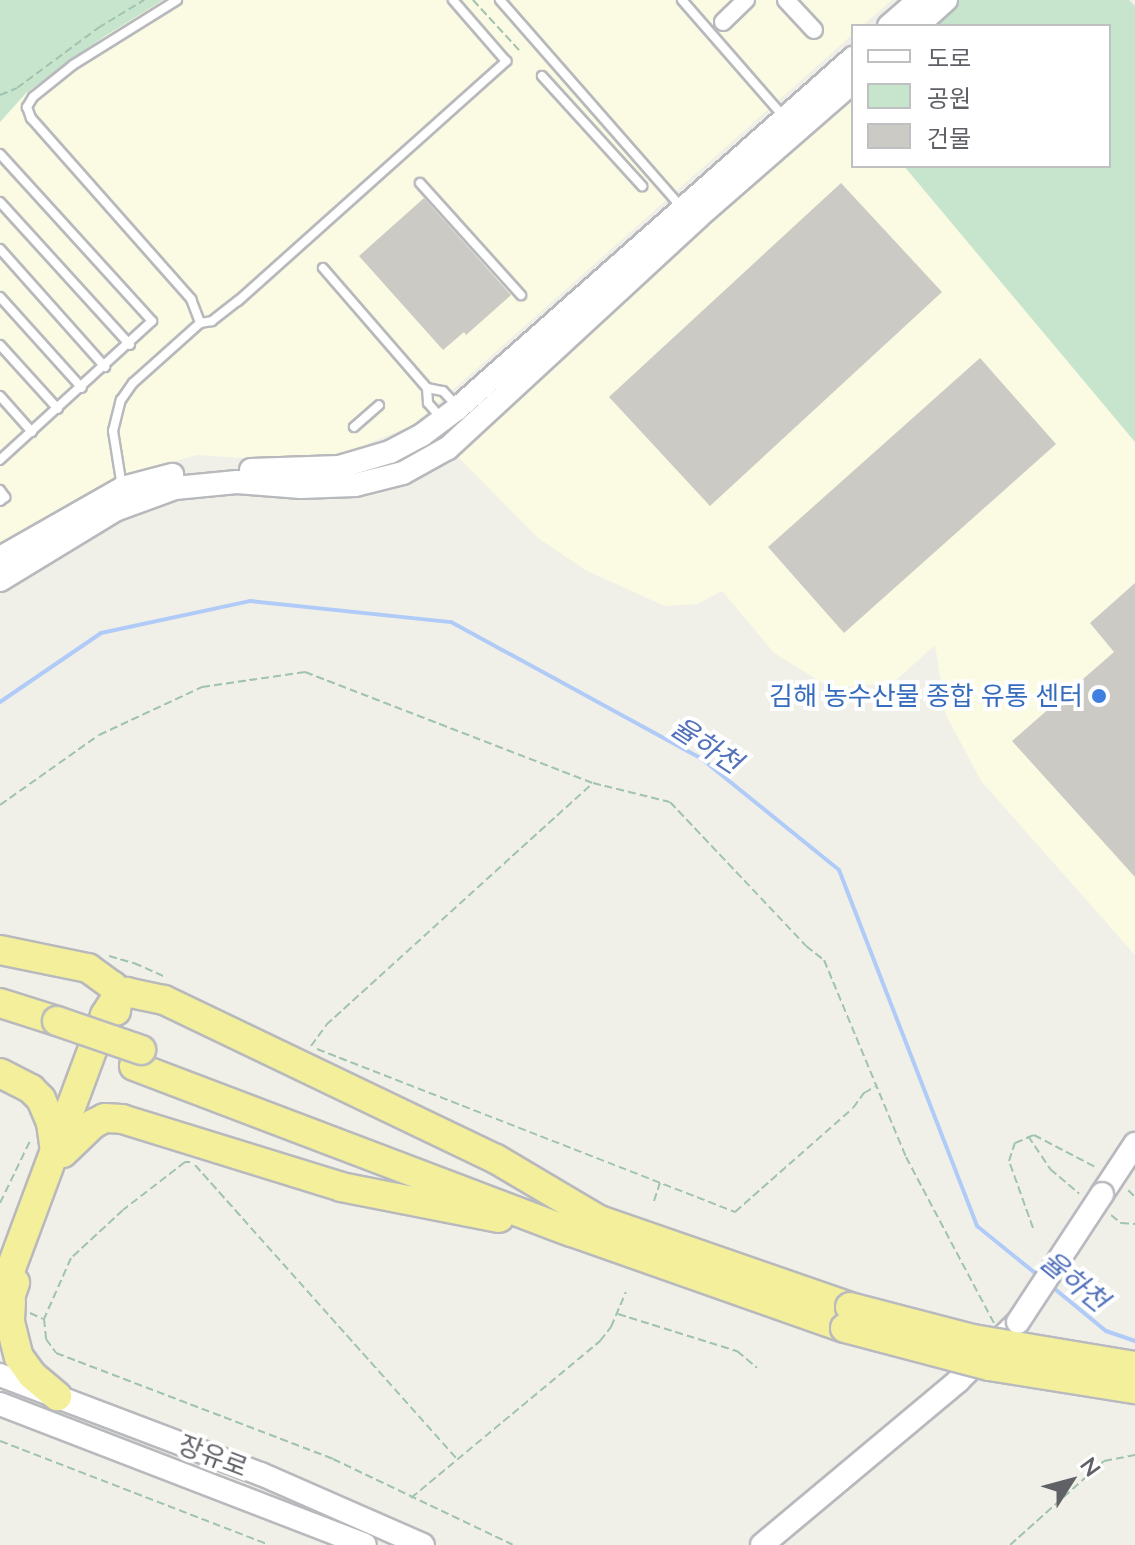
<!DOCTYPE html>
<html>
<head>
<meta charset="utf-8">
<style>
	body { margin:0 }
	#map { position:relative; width:1135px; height:1545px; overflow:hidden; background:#f0f0e8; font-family:Lato,"Noto Sans KR",sans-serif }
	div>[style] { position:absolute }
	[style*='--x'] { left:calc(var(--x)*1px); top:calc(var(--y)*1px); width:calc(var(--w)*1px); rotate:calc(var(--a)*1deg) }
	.commercial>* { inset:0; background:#fbfae2 }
	.green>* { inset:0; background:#c7e5cd }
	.stream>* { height:4px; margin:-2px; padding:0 2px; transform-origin:2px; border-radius:2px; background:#b0cbf8 }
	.building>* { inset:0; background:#cccac5 }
	.path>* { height:2px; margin-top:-1px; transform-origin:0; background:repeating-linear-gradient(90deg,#a0c3b0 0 8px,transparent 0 12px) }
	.roads { filter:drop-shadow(2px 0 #b8b9bd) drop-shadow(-2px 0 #b8b9bd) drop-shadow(0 2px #b8b9bd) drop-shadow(0 -2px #b8b9bd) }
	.lane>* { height:8px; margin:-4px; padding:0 4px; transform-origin:4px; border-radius:4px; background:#fff }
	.street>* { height:16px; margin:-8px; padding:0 8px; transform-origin:8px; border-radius:8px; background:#fff }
	.secondary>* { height:22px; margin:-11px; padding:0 11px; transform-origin:11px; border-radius:11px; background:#fff }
	.highway>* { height:28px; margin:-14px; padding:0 14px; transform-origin:14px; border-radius:14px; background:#f4ef9b }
	.bridges { filter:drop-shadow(2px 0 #b9bac0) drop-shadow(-2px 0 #b9bac0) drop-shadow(0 2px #b9bac0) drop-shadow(0 -2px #b9bac0) }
	.secondary-bridge>* { height:22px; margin:-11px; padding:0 11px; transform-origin:11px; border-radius:11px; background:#fff }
	.highway-bridge>* { height:28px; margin:-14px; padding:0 14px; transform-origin:14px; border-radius:14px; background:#f4ef9b }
	.dots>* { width:22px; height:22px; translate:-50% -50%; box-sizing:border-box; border:4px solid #fff; border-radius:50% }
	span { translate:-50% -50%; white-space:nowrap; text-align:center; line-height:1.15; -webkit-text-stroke:8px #fff; paint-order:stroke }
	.shop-label { font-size:26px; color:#366cbe }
	.right { translate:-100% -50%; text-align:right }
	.street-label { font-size:26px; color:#5f6167 }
	.water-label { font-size:28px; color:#5372bb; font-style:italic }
	.legend { position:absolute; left:851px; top:24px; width:260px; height:144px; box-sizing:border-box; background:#fff; border:2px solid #bfc0c2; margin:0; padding:10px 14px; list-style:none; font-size:24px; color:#5f6167 }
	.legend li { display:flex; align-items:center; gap:16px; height:40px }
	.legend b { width:40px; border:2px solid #bfc0c2 }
	.north { position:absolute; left:1031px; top:1441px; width:80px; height:80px; -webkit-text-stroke:6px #fff; paint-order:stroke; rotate:54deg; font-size:22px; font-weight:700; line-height:32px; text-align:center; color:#5f6167 }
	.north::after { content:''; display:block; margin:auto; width:28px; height:36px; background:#5f6167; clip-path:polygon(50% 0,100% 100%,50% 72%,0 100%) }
</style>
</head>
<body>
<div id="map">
	<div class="commercial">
		<div style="clip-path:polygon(0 0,892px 0,862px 26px,853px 26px,853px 34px,412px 426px,369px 443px,359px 452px,331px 458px,288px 461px,197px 455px,113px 478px,0 543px)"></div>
		<div style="clip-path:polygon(845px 96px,853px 106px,853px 166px,904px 166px,1135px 442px,1135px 955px,981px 781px,946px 715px,935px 645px,894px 682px,832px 689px,774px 653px,722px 591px,697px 604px,665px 606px,587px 571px,538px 538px,447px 446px)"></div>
	</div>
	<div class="green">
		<div style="clip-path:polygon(0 0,163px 0,102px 38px,26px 93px,0 122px)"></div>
		<div style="clip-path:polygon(954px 0,1129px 0,1135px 6px,1135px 442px,904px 166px,1109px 166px,1109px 26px,925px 26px)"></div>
	</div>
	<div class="stream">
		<div style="--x:0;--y:702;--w:122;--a:-34.3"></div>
		<div style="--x:101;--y:633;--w:152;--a:-12.1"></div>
		<div style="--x:250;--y:601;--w:202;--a:6"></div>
		<div style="--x:451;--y:622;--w:286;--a:28.6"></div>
		<div style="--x:702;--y:759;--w:176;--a:39"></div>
		<div style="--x:839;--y:870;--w:382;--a:68.8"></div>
		<div style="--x:977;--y:1226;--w:81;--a:39"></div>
		<div style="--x:1050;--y:1285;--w:72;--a:39.4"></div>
		<div style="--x:1106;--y:1331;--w:31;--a:19"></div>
	</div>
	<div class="building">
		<div style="clip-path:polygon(841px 183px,942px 292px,710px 506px,609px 397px)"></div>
		<div style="clip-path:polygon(424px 198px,511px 295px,466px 335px,464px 332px,443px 350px,359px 256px)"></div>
		<div style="clip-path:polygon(980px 358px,1056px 444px,844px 633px,768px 547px)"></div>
		<div style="clip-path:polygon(1135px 583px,1135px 877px,1012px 741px,1114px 652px,1090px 623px)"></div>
	</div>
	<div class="path">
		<div style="--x:473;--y:0;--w:68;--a:47.4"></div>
		<div style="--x:0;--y:95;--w:18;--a:-22"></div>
		<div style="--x:17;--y:88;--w:101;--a:-36.5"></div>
		<div style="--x:98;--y:28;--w:54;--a:-31.3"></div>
		<div style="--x:0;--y:805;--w:121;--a:-35.3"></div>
		<div style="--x:99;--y:735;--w:114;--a:-25"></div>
		<div style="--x:202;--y:687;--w:104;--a:-8.3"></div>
		<div style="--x:305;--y:672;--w:309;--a:21.1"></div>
		<div style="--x:593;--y:783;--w:79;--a:13.9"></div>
		<div style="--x:670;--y:802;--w:198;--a:46.6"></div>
		<div style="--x:806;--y:946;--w:23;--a:38"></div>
		<div style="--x:824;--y:960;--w:213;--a:67.4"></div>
		<div style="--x:906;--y:1157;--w:188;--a:62.1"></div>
		<div style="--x:109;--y:956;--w:26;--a:16"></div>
		<div style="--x:134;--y:963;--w:36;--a:24"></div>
		<div style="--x:311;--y:1046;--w:26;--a:-54"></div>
		<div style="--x:326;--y:1025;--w:360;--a:-42.2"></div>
		<div style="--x:317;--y:1049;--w:449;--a:21.3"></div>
		<div style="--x:735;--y:1212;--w:157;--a:-41.4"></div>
		<div style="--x:853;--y:1108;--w:19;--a:-54"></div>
		<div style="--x:864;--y:1093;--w:13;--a:-29"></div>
		<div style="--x:1028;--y:1136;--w:40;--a:56"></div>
		<div style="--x:1050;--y:1169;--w:38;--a:40"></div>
		<div style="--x:190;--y:1162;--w:5;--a:180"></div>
		<div style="--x:185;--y:1162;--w:78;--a:142.3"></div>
		<div style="--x:123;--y:1210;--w:71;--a:137.3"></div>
		<div style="--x:71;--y:1258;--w:67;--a:113.9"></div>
		<div style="--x:44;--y:1319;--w:20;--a:84"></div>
		<div style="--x:46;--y:1339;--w:17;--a:54"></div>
		<div style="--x:56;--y:1353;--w:297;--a:20.9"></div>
		<div style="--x:333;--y:1459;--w:199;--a:25.5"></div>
		<div style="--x:195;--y:1165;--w:395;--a:48.3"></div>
		<div style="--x:1128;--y:1190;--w:10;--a:45"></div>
		<div style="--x:654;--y:1201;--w:19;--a:-72"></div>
		<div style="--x:0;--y:1203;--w:71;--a:-64.2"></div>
		<div style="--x:1111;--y:1215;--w:13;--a:39"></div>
		<div style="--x:1121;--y:1223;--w:14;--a:4"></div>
		<div style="--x:1033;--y:1228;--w:71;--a:-109.7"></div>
		<div style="--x:1009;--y:1161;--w:19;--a:-72"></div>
		<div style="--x:1015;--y:1143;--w:21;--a:-23"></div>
		<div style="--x:1034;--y:1135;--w:71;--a:27.6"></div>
		<div style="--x:30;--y:1313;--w:14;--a:25"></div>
		<div style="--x:618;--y:1314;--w:125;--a:17.3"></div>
		<div style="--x:737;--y:1351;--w:26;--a:40"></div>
		<div style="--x:0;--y:1441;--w:288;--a:21.1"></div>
		<div style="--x:411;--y:1498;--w:246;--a:-39.7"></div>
		<div style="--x:600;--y:1341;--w:18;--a:-52"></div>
		<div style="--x:611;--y:1327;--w:38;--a:-67"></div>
		<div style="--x:1010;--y:1545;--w:126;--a:-41.8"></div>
		<div style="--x:1104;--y:1461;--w:32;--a:-11"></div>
	</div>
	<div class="roads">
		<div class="lane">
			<div style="--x:177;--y:0;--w:123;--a:148"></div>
			<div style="--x:73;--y:65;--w:51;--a:141.3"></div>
			<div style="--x:33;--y:97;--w:12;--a:121"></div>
			<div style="--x:27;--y:107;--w:12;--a:70"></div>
			<div style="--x:31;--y:118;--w:242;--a:48.5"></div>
			<div style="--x:191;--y:299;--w:26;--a:69"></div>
			<div style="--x:500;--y:0;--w:275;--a:48.8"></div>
			<div style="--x:682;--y:0;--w:155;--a:48.9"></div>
			<div style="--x:542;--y:76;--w:149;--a:47.7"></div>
			<div style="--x:0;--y:154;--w:226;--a:47.7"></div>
			<div style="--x:152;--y:321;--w:206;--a:137.6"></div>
			<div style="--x:420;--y:183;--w:151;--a:48"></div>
			<div style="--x:0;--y:202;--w:193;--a:47.7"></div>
			<div style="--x:0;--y:249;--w:158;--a:48.3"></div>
			<div style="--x:323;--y:268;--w:159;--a:49.1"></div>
			<div style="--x:427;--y:388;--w:15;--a:86"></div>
			<div style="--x:428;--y:403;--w:21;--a:49"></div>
			<div style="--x:0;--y:297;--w:122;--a:48"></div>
			<div style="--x:0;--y:345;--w:86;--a:47.8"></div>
			<div style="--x:427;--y:388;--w:16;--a:11"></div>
			<div style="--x:443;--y:391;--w:22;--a:47"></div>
			<div style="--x:0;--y:396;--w:48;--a:48.4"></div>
			<div style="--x:354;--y:427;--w:33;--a:-41"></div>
			<div style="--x:122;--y:487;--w:57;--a:-99.1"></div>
			<div style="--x:113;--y:431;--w:32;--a:-76"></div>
			<div style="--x:121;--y:400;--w:21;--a:-55"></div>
			<div style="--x:133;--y:383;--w:90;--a:-41.8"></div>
			<div style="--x:200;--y:323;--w:12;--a:-9"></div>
			<div style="--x:212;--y:321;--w:33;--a:-38"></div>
			<div style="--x:238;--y:301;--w:360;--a:-41.8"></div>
			<div style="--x:506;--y:61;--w:81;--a:-131"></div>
			<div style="--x:0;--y:490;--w:9;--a:54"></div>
			<div style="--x:5;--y:497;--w:6;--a:141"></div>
		</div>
		<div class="street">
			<div style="--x:786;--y:0;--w:41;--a:47"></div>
			<div style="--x:723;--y:22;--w:32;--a:-44"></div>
		</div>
		<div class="secondary">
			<div style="--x:889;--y:26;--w:40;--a:-41"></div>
			<div style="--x:917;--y:26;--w:39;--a:-42"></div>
			<div style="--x:251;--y:470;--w:88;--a:-2"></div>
			<div style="--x:339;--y:467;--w:53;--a:-16.4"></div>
			<div style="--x:390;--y:452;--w:36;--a:-28"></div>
			<div style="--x:422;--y:435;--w:45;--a:-36.9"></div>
			<div style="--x:458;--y:408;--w:528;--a:-41.54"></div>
			<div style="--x:0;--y:558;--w:142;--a:-29.6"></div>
			<div style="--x:123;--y:488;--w:51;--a:-14.9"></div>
			<div style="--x:0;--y:580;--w:135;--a:-31.3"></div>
			<div style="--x:115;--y:510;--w:64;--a:-20.1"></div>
			<div style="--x:175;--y:488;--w:62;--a:-5.5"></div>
			<div style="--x:237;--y:482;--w:64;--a:4.5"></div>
			<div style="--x:301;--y:487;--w:54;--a:-2.1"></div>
			<div style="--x:355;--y:485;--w:49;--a:-14"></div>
			<div style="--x:403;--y:473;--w:51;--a:-29.1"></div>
			<div style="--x:448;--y:448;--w:340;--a:-42.7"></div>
			<div style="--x:698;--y:217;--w:206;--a:-41.1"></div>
			<div style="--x:1102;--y:1194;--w:60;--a:-56.6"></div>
			<div style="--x:0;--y:1375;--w:279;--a:20.8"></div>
			<div style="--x:261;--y:1474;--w:177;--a:23.7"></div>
			<div style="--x:0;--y:1404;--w:391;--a:21.1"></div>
			<div style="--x:762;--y:1545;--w:256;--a:-39.9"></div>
			<div style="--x:958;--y:1381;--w:84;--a:-44.5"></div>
		</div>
		<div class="highway">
			<div style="--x:0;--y:950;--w:90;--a:11.6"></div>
			<div style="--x:88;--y:968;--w:31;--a:36"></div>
			<div style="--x:113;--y:986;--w:10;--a:61"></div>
			<div style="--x:118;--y:995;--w:16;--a:97"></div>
			<div style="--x:0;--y:1003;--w:60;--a:17.5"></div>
			<div style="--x:134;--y:1066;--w:468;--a:20.8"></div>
			<div style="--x:572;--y:1232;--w:289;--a:19.4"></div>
			<div style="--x:0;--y:1073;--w:35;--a:27"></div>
			<div style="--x:31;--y:1089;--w:14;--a:45"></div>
			<div style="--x:41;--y:1099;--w:26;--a:67"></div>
			<div style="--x:51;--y:1123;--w:28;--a:82"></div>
			<div style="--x:63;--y:1153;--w:42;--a:-44"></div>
			<div style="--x:93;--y:1124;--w:13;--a:-27"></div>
			<div style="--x:105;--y:1118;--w:17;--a:3"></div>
			<div style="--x:122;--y:1119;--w:229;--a:17.2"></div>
			<div style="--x:341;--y:1187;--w:161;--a:11.1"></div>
			<div style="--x:582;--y:1214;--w:284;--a:19.1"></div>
			<div style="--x:0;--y:1298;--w:302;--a:-69.6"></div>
			<div style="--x:105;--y:1015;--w:24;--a:-57"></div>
			<div style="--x:118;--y:995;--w:9;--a:-21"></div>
			<div style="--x:126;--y:992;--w:39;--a:12"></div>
			<div style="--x:164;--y:1000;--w:368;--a:25.6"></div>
			<div style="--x:496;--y:1159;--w:120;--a:30.6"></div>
			<div style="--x:11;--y:1301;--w:21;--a:93"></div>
			<div style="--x:10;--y:1322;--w:36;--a:76"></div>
			<div style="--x:19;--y:1357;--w:22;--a:54"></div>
			<div style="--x:32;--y:1375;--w:33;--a:40"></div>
			<div style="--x:0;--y:1326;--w:46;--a:-70.8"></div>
		</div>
	</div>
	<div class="bridges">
		<div class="secondary-bridge">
			<div style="--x:1018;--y:1322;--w:153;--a:-56.7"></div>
		</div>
		<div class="highway-bridge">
			<div style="--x:57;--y:1021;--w:89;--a:19"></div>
			<div style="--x:850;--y:1307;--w:127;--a:14.6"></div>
			<div style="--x:973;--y:1339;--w:164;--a:9.5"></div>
			<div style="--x:845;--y:1328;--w:149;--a:14.8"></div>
			<div style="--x:989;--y:1366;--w:148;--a:9"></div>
		</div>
	</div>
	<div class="dots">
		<div style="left:1099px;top:696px;background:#3f7fe0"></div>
	</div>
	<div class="shop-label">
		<span class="right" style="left:1083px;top:696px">김해 농수산물 종합 유통 센터</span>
	</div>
	<div class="street-label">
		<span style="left:213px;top:1456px;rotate:21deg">장유로</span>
	</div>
	<div class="water-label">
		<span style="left:707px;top:744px;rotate:33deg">율하천</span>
		<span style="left:1075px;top:1280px;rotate:39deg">율하천</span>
	</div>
	<ul class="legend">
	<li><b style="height:10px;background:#fff"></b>도로</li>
	<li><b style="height:22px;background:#c7e5cd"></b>공원</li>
	<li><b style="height:22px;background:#cccac5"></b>건물</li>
	</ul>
	<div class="north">N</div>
</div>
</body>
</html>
